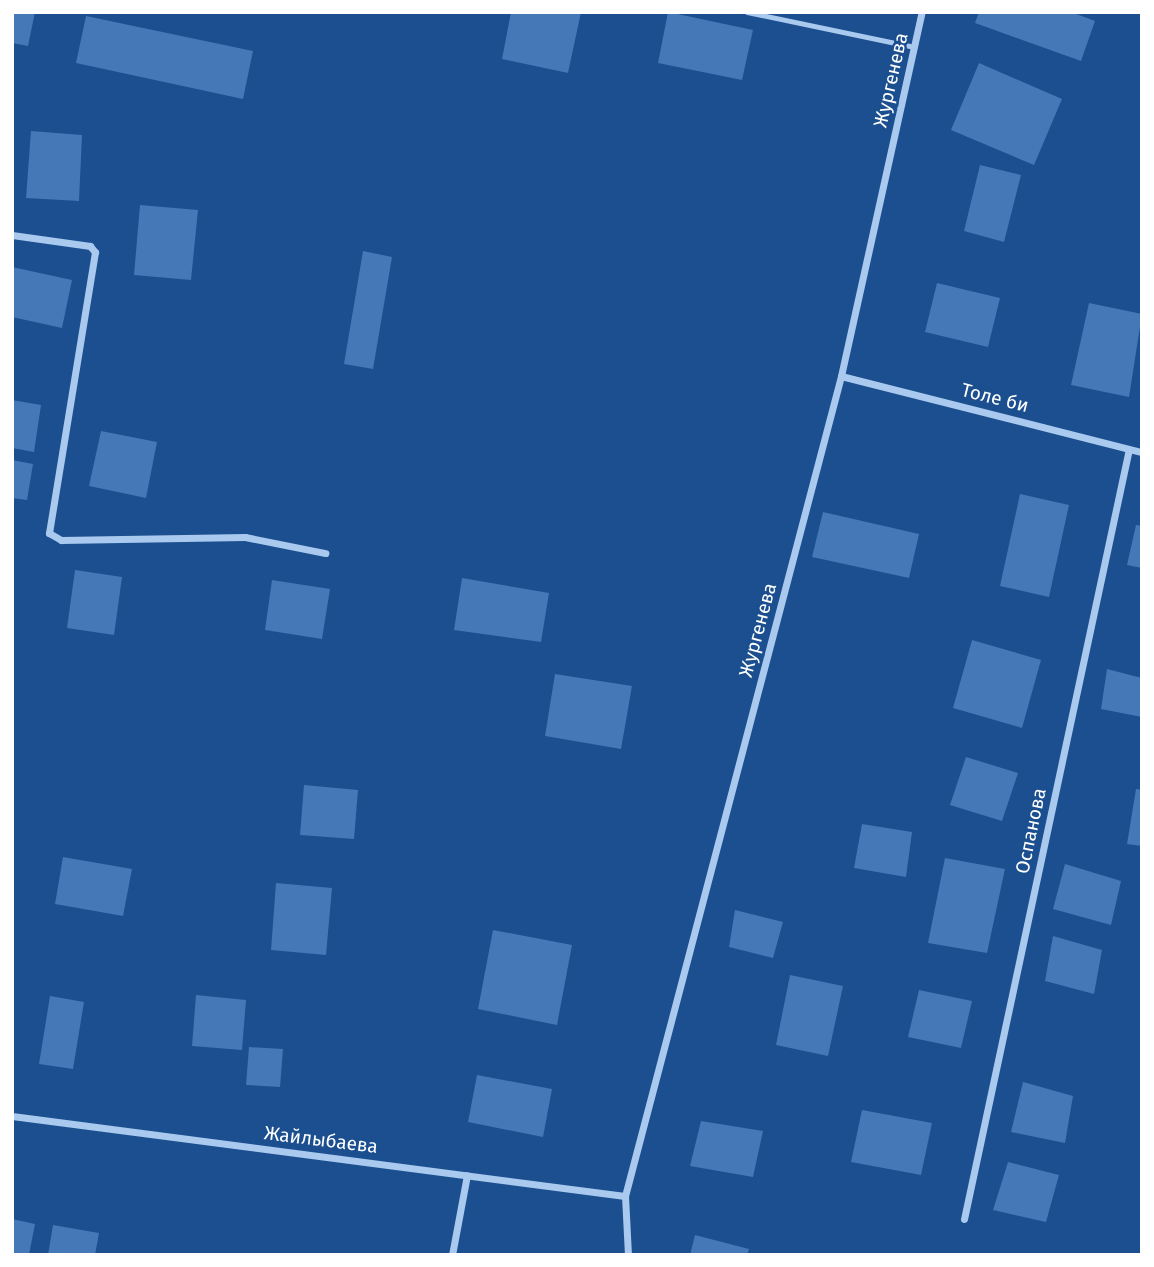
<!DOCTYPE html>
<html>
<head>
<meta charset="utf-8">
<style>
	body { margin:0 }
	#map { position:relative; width:1154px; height:1267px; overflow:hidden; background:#1b4f8f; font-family:"Fira Sans",sans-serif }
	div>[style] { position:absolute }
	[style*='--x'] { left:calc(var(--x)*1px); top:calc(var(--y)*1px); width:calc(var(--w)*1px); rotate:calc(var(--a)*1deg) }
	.building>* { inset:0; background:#4478b7 }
	.lane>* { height:5px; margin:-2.5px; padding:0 2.5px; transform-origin:2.5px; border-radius:2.5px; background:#a9c9ee }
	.street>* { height:7px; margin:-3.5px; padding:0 3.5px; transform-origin:3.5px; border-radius:3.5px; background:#a9c9ee }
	span { translate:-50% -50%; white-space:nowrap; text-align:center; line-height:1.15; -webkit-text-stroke:5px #1b4f8f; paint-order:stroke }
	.street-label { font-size:19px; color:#fff }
	.frame { position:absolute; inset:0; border:14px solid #fff; pointer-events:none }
</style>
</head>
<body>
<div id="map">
	<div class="building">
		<div style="clip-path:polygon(12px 12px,35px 12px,28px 46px,12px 43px)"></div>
		<div style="clip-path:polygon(511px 12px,581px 12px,568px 73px,502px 59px)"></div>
		<div style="clip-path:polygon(668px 12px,753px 30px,742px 80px,658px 63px)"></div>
		<div style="clip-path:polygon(979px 12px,1071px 12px,1095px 21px,1081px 61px,975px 23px)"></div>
		<div style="clip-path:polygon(86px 16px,253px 51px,243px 99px,76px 63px)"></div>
		<div style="clip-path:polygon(979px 63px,1062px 99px,1034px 165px,951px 130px)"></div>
		<div style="clip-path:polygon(31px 131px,82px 135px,79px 201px,26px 198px)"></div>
		<div style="clip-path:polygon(980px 165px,1021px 175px,1004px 242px,964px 231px)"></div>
		<div style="clip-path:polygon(140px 205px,198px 210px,191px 280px,134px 275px)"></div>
		<div style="clip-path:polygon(363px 251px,392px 257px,373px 369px,344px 364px)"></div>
		<div style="clip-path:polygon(12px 267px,72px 280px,62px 328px,12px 317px)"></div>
		<div style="clip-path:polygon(937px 283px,1000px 298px,988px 347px,925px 332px)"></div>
		<div style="clip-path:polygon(1089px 303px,1142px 314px,1129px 397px,1071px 385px)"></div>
		<div style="clip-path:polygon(12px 400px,41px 405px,34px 452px,12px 448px)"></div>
		<div style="clip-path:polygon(101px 431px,157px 442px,146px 498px,89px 486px)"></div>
		<div style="clip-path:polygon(12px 460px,33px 464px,27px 500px,12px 498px)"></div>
		<div style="clip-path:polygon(1020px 494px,1069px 505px,1049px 597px,1000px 586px)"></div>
		<div style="clip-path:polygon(823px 512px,919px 534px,909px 578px,812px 557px)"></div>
		<div style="clip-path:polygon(1136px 525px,1142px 526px,1142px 568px,1127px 565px)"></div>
		<div style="clip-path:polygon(75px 570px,122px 577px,114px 635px,67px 628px)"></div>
		<div style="clip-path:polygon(462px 578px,549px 593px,541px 642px,454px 630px)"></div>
		<div style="clip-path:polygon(272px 580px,330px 589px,322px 639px,265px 630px)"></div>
		<div style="clip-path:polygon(972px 640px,1041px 660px,1022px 728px,953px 708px)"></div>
		<div style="clip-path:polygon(1107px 669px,1142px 678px,1142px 717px,1101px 709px)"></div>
		<div style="clip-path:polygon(555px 674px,632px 686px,621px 749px,545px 736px)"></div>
		<div style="clip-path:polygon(966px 757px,1018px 773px,1002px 821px,950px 805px)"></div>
		<div style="clip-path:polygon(304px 785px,358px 790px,354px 839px,300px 835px)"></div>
		<div style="clip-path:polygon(1136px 789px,1142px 790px,1142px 846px,1127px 844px)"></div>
		<div style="clip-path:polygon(862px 824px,912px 832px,906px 877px,854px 868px)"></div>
		<div style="clip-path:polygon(63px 857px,132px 869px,123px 916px,55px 904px)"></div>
		<div style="clip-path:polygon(945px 858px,1005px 869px,987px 953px,928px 943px)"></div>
		<div style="clip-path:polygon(1065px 864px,1121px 881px,1111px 925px,1053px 909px)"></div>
		<div style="clip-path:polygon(276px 883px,332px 888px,326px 955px,271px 950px)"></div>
		<div style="clip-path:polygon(735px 910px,783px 922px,773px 958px,729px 947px)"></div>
		<div style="clip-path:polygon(493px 930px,572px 945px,557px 1025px,478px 1009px)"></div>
		<div style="clip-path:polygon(1053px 936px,1102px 950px,1094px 994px,1045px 981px)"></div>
		<div style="clip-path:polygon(790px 975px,843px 986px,828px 1056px,776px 1045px)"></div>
		<div style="clip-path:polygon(919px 990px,972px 1001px,961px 1048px,908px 1037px)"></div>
		<div style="clip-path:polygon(196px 995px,246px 1000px,242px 1050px,192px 1046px)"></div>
		<div style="clip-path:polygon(50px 996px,84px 1002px,73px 1069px,39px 1064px)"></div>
		<div style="clip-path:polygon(249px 1047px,283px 1049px,280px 1087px,246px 1085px)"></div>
		<div style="clip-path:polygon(477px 1075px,552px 1089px,543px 1137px,468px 1122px)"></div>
		<div style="clip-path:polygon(1023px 1082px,1073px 1096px,1065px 1143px,1011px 1132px)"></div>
		<div style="clip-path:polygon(862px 1110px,932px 1123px,921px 1175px,851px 1162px)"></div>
		<div style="clip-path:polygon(701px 1121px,763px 1131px,753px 1177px,690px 1166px)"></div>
		<div style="clip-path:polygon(1008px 1162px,1059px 1175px,1046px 1222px,993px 1210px)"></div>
		<div style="clip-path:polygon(12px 1219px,35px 1224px,29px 1255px,12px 1255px)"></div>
		<div style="clip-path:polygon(53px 1225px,99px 1233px,95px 1255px,48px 1255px)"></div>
		<div style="clip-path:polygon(695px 1235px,749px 1249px,747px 1255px,690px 1255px)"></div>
	</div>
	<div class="lane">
		<div style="--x:747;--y:12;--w:171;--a:11.8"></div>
	</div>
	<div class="street">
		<div style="--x:12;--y:235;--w:79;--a:8"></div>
		<div style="--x:90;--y:246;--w:8;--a:50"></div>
		<div style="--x:95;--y:252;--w:285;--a:99.3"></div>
		<div style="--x:49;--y:533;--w:14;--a:30"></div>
		<div style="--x:61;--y:540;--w:184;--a:-0.9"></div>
		<div style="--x:245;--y:537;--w:82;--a:11.3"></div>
		<div style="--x:841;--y:376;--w:310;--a:14.2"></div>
		<div style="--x:12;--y:1116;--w:618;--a:7.44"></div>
		<div style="--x:964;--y:1219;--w:787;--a:-77.91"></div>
		<div style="--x:452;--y:1255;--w:81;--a:-79.4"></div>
		<div style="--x:628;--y:1255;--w:59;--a:-92.9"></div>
		<div style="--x:625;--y:1196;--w:848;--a:-75.24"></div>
		<div style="--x:841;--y:376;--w:373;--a:-77.5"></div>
	</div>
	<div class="street-label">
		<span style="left:891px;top:80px;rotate:-77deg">Жургенева</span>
		<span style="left:995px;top:398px;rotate:14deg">Толе би</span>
		<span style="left:758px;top:630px;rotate:-75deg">Жургенева</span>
		<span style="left:1031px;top:831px;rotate:-78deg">Оспанова</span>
		<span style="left:321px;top:1140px;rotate:7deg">Жайлыбаева</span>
	</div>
	<div class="frame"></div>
</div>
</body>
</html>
